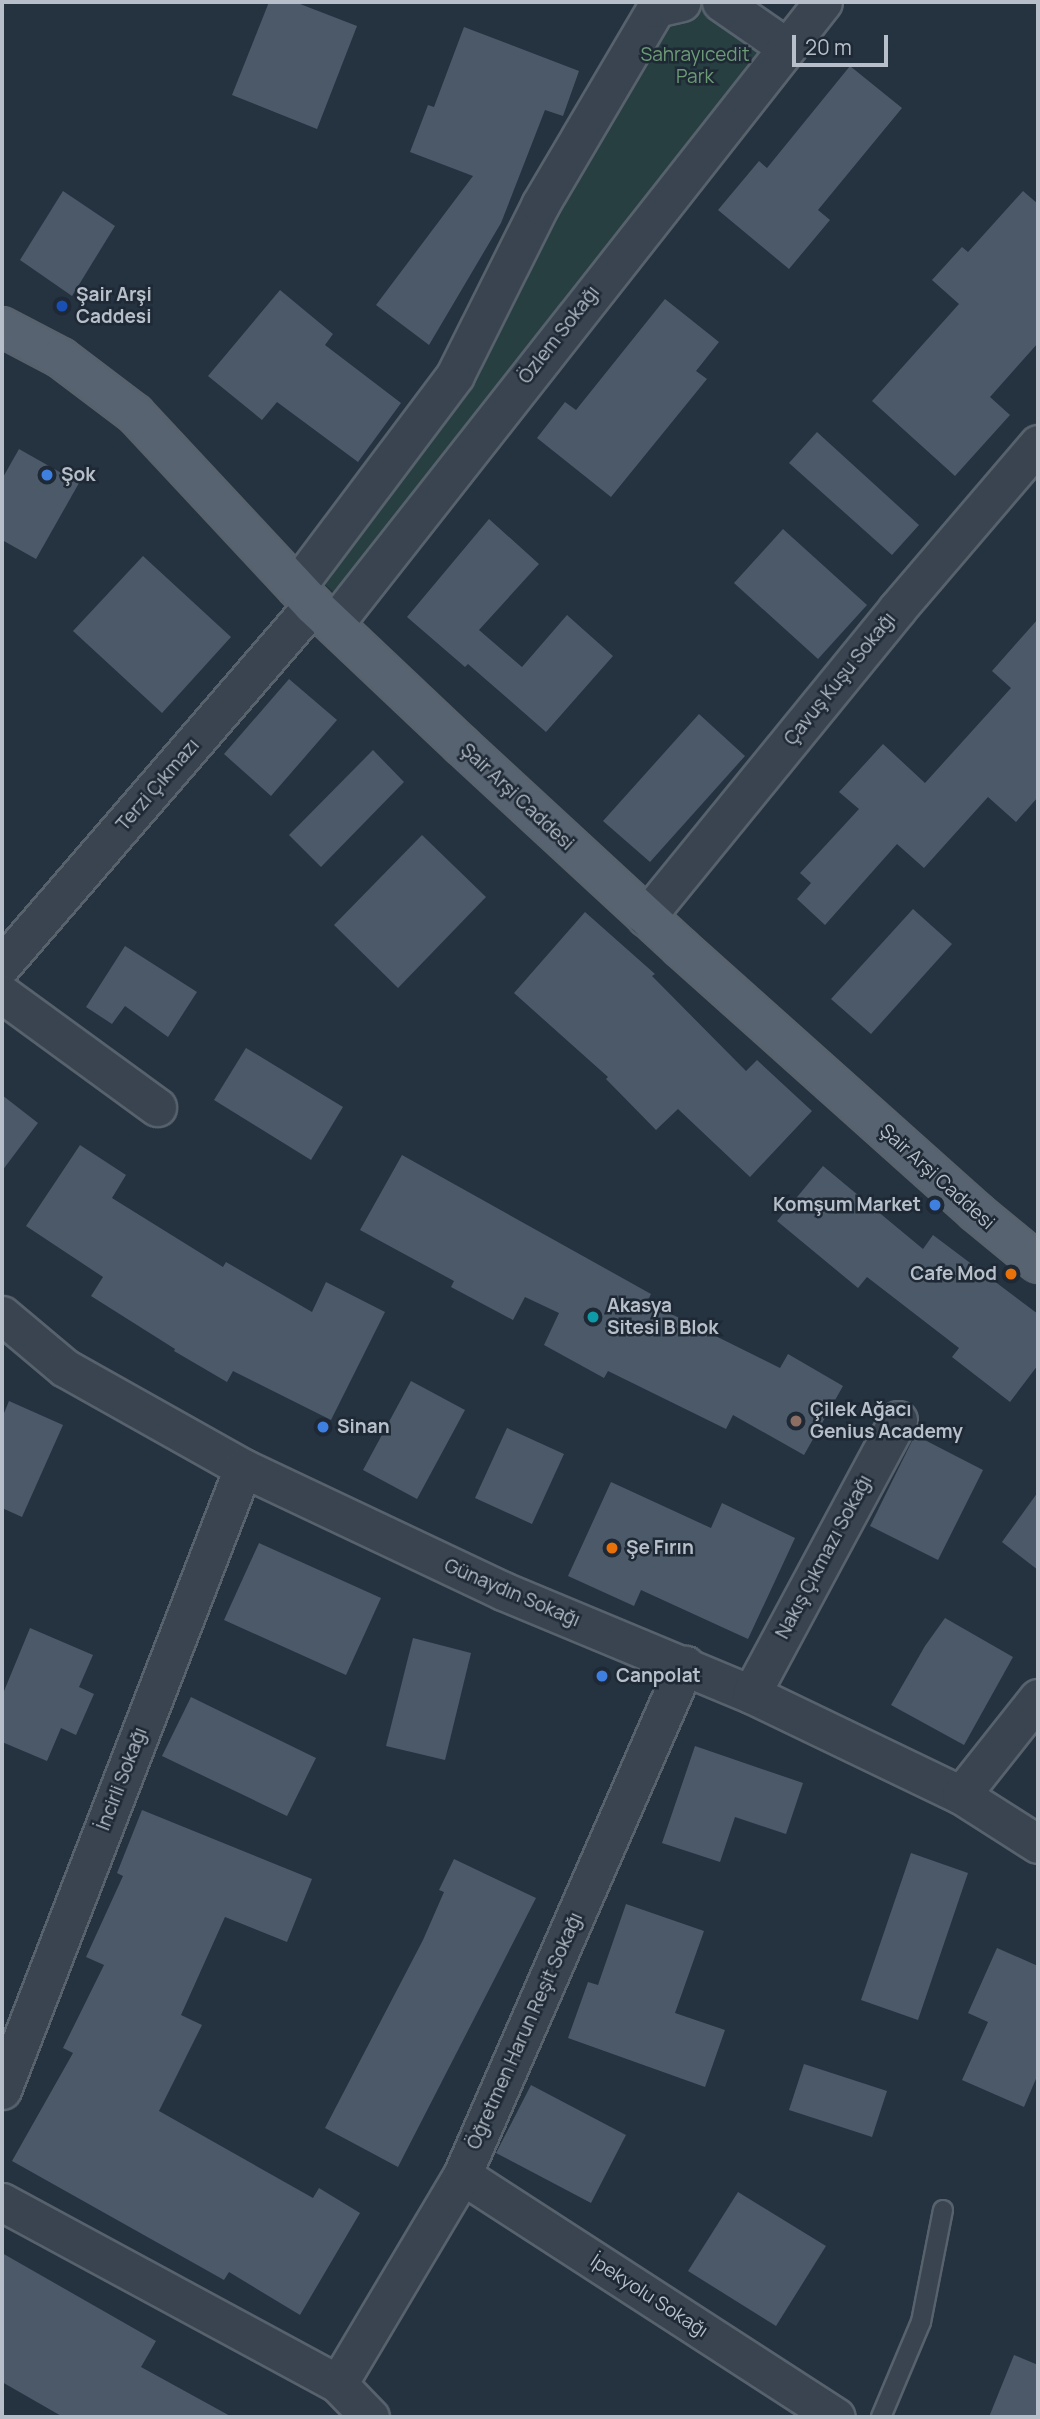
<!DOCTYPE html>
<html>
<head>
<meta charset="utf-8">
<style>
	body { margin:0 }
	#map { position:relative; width:1040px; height:2419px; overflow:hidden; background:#253240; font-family:Manrope,sans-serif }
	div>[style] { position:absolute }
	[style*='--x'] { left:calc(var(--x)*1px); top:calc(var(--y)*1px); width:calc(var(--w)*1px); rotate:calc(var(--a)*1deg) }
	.green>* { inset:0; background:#273f41 }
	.building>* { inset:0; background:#4b5969 }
	.roads { filter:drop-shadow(2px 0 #57626d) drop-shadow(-2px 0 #57626d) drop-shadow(0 2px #57626d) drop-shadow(0 -2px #57626d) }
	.lane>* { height:18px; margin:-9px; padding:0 9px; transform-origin:9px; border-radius:9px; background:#394450 }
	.street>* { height:37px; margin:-18.5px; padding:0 18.5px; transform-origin:18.5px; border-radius:18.5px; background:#394450 }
	.primary>* { height:38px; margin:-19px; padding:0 19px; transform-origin:19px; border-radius:19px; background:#576370 }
	.dots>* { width:19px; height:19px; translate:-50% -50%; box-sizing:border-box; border:4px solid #1e2935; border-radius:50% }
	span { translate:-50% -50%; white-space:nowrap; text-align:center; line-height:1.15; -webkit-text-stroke:5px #1e2935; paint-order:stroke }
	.park-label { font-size:19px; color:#6d9b76 }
	.poi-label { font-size:19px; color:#b6bfca; font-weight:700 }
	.left { translate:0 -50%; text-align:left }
	.right { translate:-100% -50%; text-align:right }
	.street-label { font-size:19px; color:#b6bfca }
	.frame { position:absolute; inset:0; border:4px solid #b6bfca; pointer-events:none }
	.scale { position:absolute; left:792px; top:35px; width:96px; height:32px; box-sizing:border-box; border:4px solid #b6bfca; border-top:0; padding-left:9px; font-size:21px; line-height:24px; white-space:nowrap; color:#b6bfca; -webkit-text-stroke:5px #1e2935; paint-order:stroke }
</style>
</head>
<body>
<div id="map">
	<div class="green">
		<div style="clip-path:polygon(696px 8px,721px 14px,777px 52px,343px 600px,313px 574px,660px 15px)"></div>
	</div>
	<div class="building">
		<div style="clip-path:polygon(269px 2px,295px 2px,357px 26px,317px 129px,232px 95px)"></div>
		<div style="clip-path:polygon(464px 27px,579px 71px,563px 116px,545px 110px,501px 223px,429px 345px,376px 305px,473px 176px,410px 152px,428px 105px,434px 107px)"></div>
		<div style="clip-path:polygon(850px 66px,902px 108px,818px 210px,830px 220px,789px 269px,718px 210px,759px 161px,767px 168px)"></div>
		<div style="clip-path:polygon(63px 191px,115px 226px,72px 296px,20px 260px)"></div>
		<div style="clip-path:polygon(1023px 191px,1038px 204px,1038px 343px,990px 397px,1010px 415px,955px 476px,872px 401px,959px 304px,932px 280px,962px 247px,968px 252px)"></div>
		<div style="clip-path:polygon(280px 290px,333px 334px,325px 345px,401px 403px,358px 462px,277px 402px,262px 420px,208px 376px)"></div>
		<div style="clip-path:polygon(665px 299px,719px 342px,696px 371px,707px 379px,611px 497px,537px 438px,565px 402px,576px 410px)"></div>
		<div style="clip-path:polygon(817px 432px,919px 525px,892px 555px,789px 463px)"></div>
		<div style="clip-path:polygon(19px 449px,79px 483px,36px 559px,2px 540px,2px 479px)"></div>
		<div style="clip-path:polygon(489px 519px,539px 564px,479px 630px,522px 667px,567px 615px,613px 656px,546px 732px,468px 664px,465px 667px,407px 617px)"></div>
		<div style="clip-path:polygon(783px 529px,867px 605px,818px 659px,734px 583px)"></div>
		<div style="clip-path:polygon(143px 556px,231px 637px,162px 713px,73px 631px)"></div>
		<div style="clip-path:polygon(1038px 619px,1038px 797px,1016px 822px,988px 797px,924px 868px,897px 844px,825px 925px,797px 899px,811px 883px,800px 873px,859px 809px,839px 792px,883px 744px,925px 783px,1011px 688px,992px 671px)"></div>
		<div style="clip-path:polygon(289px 679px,337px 720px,271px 796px,224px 754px)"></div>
		<div style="clip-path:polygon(699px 714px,745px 756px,650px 862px,603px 821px)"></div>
		<div style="clip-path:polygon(373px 750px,404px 782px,321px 867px,289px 835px)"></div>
		<div style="clip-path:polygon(422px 835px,486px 897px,398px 988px,334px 925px)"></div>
		<div style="clip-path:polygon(913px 909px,952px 944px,871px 1034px,831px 999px)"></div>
		<div style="clip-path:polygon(585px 912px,655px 974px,652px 976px,746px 1071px,757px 1060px,812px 1111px,750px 1177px,678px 1109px,656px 1130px,606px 1079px,608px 1077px,514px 993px)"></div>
		<div style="clip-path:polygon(125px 946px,197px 992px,168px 1037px,125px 1006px,112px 1024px,86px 1007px)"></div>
		<div style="clip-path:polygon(246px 1048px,343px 1107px,311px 1160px,214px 1100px)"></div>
		<div style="clip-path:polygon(2px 1095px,38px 1123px,2px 1171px)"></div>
		<div style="clip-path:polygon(80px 1145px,126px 1175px,112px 1198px,223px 1267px,226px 1262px,312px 1312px,326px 1282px,385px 1312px,331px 1420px,233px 1371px,227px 1382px,174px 1351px,175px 1349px,91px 1296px,103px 1277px,26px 1226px)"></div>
		<div style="clip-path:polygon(402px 1155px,651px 1294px,647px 1302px,780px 1368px,788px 1354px,843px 1386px,804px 1455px,733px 1415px,726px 1429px,608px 1371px,604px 1378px,544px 1345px,559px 1313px,525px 1297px,513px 1320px,451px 1287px,454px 1281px,360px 1230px)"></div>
		<div style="clip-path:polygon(823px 1166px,923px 1249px,933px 1235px,1038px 1314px,1038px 1365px,1010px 1402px,952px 1357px,959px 1348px,867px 1277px,858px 1288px,777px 1221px)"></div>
		<div style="clip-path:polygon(411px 1381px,465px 1410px,417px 1499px,363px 1470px)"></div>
		<div style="clip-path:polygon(9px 1401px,63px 1425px,22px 1517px,2px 1508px,2px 1418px)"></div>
		<div style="clip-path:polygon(507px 1428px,564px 1454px,532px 1524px,475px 1498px)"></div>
		<div style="clip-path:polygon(915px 1435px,983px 1470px,938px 1560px,870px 1526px)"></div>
		<div style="clip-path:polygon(611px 1482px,711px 1528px,722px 1503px,795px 1538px,748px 1639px,641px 1590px,634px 1606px,568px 1576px)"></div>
		<div style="clip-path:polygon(1038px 1492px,1038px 1570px,1002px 1542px)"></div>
		<div style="clip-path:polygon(259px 1543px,381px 1598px,346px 1675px,224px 1620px)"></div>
		<div style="clip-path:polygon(945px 1618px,1013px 1657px,964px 1745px,891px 1705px,925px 1646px)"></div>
		<div style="clip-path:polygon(30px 1628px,93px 1655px,79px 1687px,94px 1694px,76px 1735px,61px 1728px,47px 1761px,2px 1742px,2px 1696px)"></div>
		<div style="clip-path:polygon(413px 1638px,471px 1653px,445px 1760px,386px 1746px)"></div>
		<div style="clip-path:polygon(191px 1697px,316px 1758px,287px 1816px,162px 1756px)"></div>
		<div style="clip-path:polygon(695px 1746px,803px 1783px,786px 1834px,735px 1817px,720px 1862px,662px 1843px)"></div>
		<div style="clip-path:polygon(142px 1810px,312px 1879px,287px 1942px,225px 1917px,181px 2015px,202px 2025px,159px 2111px,313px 2198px,319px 2188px,360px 2213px,300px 2315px,229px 2272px,224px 2280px,12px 2161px,73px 2053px,63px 2048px,104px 1965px,86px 1957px,123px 1876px,117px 1873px)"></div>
		<div style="clip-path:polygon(911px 1853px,968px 1873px,918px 2020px,861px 2000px)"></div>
		<div style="clip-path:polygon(454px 1859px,536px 1898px,398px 2167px,325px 2128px,423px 1940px,444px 1892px,439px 1890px)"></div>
		<div style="clip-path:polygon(626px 1904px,704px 1931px,675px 2013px,725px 2030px,705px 2087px,568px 2038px,588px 1982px,598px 1985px)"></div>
		<div style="clip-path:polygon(997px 1948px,1038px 1966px,1038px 2074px,1024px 2107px,962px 2080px,988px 2022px,968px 2013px)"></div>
		<div style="clip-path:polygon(804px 2064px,887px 2091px,872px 2137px,789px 2110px)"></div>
		<div style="clip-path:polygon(531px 2085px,626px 2135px,591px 2203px,496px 2153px)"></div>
		<div style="clip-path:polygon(738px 2192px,826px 2246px,776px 2326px,688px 2271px)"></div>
		<div style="clip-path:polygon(2px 2253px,156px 2341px,141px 2367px,232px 2417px,63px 2417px,2px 2382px)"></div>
		<div style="clip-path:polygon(1014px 2355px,1038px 2365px,1038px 2417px,989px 2417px)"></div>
	</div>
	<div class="roads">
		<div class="lane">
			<div style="--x:881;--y:2417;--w:103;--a:-67.2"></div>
			<div style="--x:921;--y:2322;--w:114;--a:-78.9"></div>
		</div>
		<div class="street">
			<div style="--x:721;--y:2;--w:79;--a:34.7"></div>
			<div style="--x:296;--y:587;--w:265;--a:-53.1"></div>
			<div style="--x:455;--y:375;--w:190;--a:-63.4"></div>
			<div style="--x:540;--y:205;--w:229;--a:-59.5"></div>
			<div style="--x:656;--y:8;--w:26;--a:-13"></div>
			<div style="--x:334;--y:624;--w:791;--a:-51.83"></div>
			<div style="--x:646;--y:917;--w:397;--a:-50.8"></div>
			<div style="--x:897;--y:609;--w:217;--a:-49.5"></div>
			<div style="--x:2;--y:965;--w:476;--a:-49.2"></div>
			<div style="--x:2;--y:994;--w:192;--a:36.1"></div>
			<div style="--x:2;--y:1315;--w:82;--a:40.1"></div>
			<div style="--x:65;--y:1368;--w:204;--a:29.3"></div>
			<div style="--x:243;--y:1468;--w:288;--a:25.3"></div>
			<div style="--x:503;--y:1591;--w:269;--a:22.6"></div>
			<div style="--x:751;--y:1694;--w:233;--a:25.7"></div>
			<div style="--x:961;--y:1795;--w:91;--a:32.5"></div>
			<div style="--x:751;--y:1694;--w:311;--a:-61.8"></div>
			<div style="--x:961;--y:1795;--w:124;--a:-51.6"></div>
			<div style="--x:2;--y:2090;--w:667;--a:-68.82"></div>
			<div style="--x:462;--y:2175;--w:445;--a:32.9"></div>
			<div style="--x:2;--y:2202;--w:382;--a:28.4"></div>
			<div style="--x:338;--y:2384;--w:243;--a:-59.3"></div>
			<div style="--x:462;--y:2175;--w:557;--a:-66.38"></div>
			<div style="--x:338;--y:2384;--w:46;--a:45.9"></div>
		</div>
		<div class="primary">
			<div style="--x:2;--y:327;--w:67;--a:27.7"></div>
			<div style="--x:61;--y:358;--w:93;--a:37.1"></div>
			<div style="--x:135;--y:414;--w:261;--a:47"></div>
			<div style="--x:313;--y:605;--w:204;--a:43.4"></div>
			<div style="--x:461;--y:745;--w:299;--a:42.7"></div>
			<div style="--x:681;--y:948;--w:396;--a:41.8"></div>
			<div style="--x:976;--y:1212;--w:80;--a:39.4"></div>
		</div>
	</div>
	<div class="dots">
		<div style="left:62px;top:306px;background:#1a4fb4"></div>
		<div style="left:47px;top:475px;background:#3f7fe0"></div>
		<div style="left:935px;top:1205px;background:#3f7fe0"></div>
		<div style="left:1011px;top:1274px;background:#e8710a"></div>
		<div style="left:593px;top:1317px;background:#0f9aa8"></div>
		<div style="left:796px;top:1421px;background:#8d6e63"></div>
		<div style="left:323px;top:1427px;background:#3f7fe0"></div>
		<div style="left:612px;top:1548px;background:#e8710a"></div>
		<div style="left:602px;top:1676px;background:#3f7fe0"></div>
	</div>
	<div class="park-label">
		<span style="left:695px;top:66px">Sahrayıcedit<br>Park</span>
	</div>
	<div class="poi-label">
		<span class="left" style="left:76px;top:306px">Şair Arşi<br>Caddesi</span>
		<span class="left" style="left:61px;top:475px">Şok</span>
		<span class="right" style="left:921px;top:1205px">Komşum Market</span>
		<span class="right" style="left:997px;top:1274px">Cafe Mod</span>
		<span class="left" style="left:607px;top:1317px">Akasya<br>Sitesi B Blok</span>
		<span class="left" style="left:810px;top:1421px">Çilek Ağacı<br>Genius Academy</span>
		<span class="left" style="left:337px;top:1427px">Sinan</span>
		<span class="left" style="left:626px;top:1548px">Şe Fırın</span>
		<span class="left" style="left:616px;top:1676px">Canpolat</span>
	</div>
	<div class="street-label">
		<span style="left:559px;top:335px;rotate:-52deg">Özlem Sokağı</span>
		<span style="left:840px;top:679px;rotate:-51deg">Çavuş Kuşu Sokağı</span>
		<span style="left:158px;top:785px;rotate:-49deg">Terzi Çıkmazı</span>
		<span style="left:517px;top:797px;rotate:43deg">Şair Arşi Caddesi</span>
		<span style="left:937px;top:1177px;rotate:42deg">Şair Arşi Caddesi</span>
		<span style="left:824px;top:1557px;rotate:-62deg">Nakış Çıkmazı Sokağı</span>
		<span style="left:512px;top:1593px;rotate:23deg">Günaydın Sokağı</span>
		<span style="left:122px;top:1779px;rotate:-69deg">İncirli Sokağı</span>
		<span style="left:525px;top:2031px;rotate:-66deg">Öğretmen Harun Reşit Sokağı</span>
		<span style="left:649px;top:2296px;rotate:33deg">İpekyolu Sokağı</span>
	</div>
	<div class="frame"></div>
	<div class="scale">20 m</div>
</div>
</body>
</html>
